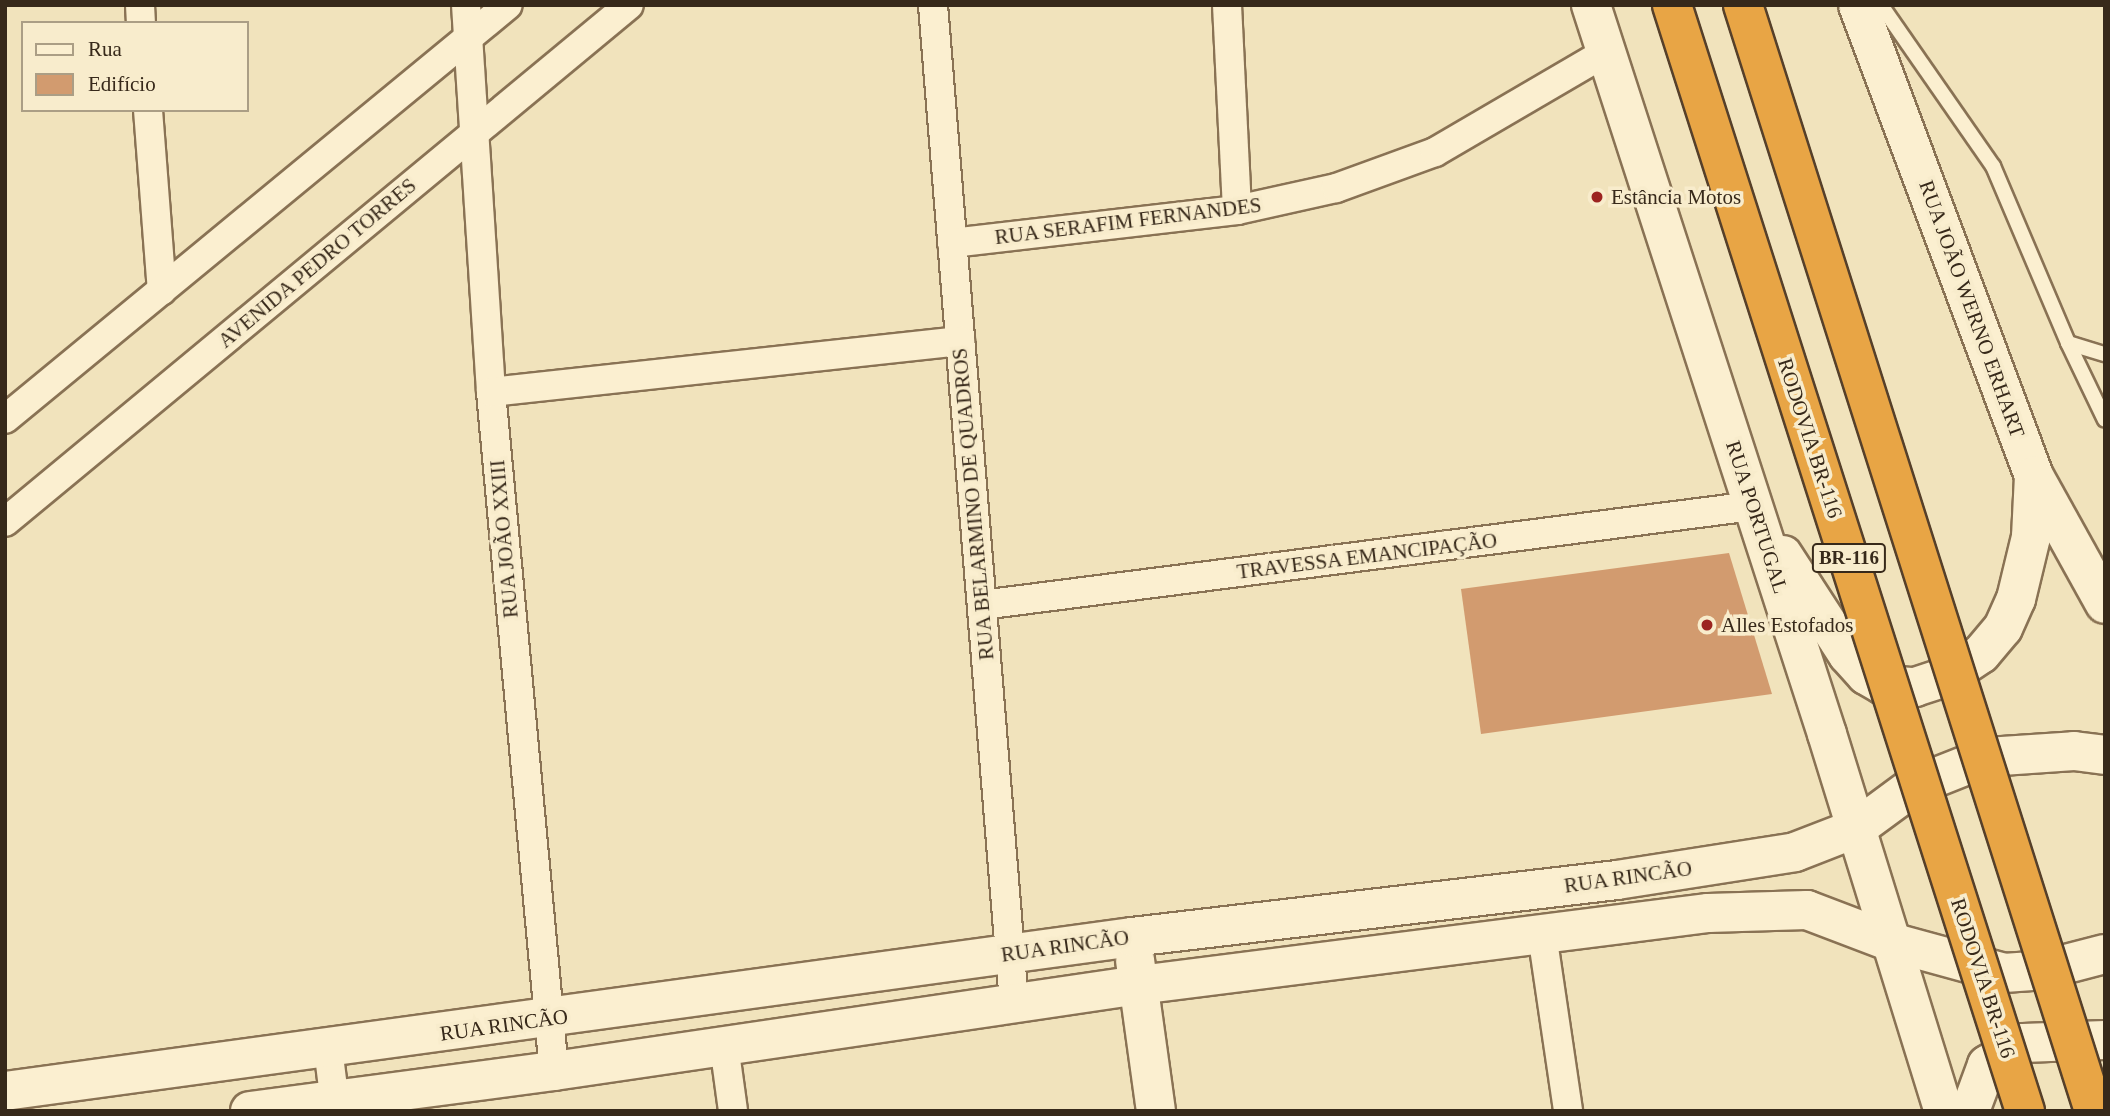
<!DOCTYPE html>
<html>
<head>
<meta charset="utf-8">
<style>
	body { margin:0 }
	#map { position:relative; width:2110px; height:1116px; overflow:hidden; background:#f1e3bc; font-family:Georgia,serif }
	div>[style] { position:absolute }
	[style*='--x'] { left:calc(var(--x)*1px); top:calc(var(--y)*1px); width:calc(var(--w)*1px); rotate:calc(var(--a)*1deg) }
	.building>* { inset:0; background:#d29b6f }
	.roads { filter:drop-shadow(2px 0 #897254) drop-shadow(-2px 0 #897254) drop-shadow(0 2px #897254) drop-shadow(0 -2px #897254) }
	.lane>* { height:14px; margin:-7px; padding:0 7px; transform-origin:7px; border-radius:7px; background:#fbefd0 }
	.street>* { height:28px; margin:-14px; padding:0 14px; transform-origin:14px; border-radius:14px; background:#fbefd0 }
	.secondary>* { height:38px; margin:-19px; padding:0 19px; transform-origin:19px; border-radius:19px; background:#fbefd0 }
	.bridges { filter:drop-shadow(2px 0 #56402a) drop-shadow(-2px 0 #56402a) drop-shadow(0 2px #56402a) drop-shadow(0 -2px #56402a) }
	.highway-bridge>* { height:38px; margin:-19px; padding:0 19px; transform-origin:19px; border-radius:19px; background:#e8a545 }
	.dots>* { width:19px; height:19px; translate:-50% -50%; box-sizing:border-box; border:4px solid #f8eccc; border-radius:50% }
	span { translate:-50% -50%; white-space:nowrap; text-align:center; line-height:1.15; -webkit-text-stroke:7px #f8eccc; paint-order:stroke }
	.shield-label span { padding:2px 5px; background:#f8eccc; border:2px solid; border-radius:5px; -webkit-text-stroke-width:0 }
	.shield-label { font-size:19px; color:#37291a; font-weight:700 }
	.poi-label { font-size:21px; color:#37291a }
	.left { translate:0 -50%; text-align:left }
	.street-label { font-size:21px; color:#37291a }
	.frame { position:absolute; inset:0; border:7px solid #37291a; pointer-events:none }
	.legend { position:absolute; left:21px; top:21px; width:228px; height:91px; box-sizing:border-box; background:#f8eccc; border:2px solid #ab9e85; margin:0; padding:9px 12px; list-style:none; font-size:21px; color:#37291a }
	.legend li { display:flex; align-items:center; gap:14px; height:35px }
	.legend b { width:35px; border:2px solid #ab9e85 }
</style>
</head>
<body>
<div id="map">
	<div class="building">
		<div style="clip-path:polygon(1729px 553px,1772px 694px,1481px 734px,1461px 589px)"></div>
	</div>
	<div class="roads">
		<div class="lane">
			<div style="--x:1881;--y:5;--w:196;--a:55.2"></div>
			<div style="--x:1993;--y:166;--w:192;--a:67"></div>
			<div style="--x:2068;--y:343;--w:39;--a:17"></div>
			<div style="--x:2068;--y:343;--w:85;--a:64.3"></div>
		</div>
		<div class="street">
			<div style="--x:140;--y:5;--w:18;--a:87"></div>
			<div style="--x:466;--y:5;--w:388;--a:86.3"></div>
			<div style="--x:491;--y:392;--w:682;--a:84.7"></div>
			<div style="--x:933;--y:5;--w:1001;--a:85.36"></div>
			<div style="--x:1227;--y:5;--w:205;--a:87.2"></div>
			<div style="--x:148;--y:110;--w:181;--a:85.6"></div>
			<div style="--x:952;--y:243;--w:287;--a:-6.6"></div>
			<div style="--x:1237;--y:210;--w:101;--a:-12.5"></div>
			<div style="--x:1336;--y:188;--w:105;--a:-20"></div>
			<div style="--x:1435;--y:152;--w:198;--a:-30.3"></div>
			<div style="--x:491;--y:392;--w:472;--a:-6.2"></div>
			<div style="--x:5;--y:419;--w:651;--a:-39.46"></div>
			<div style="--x:5;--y:522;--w:810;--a:-39.64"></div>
			<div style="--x:982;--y:605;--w:777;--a:-7.32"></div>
			<div style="--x:1542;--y:934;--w:179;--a:81.6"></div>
			<div style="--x:724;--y:1045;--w:67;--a:82.2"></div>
			<div style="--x:328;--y:1048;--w:64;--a:82.8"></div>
		</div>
		<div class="secondary">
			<div style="--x:1591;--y:5;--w:766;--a:72.06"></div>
			<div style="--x:1827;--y:734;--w:395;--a:72.8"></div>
			<div style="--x:1858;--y:5;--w:503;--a:69.51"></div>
			<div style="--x:2034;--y:476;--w:146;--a:61"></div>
			<div style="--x:1783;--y:555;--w:119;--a:57"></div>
			<div style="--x:1848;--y:655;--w:27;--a:48"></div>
			<div style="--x:1866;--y:675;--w:20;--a:30"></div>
			<div style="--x:1883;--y:685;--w:32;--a:4"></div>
			<div style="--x:1915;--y:687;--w:35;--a:-18"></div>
			<div style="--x:1948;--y:676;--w:40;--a:-34"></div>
			<div style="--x:1981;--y:654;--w:34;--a:-50"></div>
			<div style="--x:2003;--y:628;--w:32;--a:-66"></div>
			<div style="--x:2016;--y:599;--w:64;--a:-76.4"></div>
			<div style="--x:2031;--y:537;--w:61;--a:-87.2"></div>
			<div style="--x:1135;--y:960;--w:152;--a:82.1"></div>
			<div style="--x:5;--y:1091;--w:1137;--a:-7.78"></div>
			<div style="--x:1132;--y:937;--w:488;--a:-6.7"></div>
			<div style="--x:1617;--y:880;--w:180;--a:-8.9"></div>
			<div style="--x:1795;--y:852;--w:66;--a:-21.2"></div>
			<div style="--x:1857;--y:828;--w:71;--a:-36.4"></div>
			<div style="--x:1914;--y:786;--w:79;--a:-21.7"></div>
			<div style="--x:1987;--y:757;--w:87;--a:-3.9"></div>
			<div style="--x:2074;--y:751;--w:31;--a:7"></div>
			<div style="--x:250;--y:1111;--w:307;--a:-7.5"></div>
			<div style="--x:554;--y:1071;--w:591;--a:-8.36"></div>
			<div style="--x:1139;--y:985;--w:574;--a:-7.21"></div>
			<div style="--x:1708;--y:913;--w:99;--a:-1.7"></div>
			<div style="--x:1807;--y:910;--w:90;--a:20.9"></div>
			<div style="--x:1891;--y:942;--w:117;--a:15.3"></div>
			<div style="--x:2004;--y:973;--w:39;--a:-4"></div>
			<div style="--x:2043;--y:970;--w:64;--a:-14.5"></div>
			<div style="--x:1970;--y:1111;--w:49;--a:-69.7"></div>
			<div style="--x:1987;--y:1065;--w:42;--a:-31.4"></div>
			<div style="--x:2023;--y:1043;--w:82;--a:-2.1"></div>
		</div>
	</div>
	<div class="bridges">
		<div class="highway-bridge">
			<div style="--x:1672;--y:5;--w:1161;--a:72.3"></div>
			<div style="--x:1743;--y:5;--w:1160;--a:72.39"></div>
		</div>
	</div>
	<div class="dots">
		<div style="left:1597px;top:197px;background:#9c2320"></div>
		<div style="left:1707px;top:625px;background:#9c2320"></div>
	</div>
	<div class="shield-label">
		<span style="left:1849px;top:558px">BR-116</span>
	</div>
	<div class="poi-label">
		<span class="left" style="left:1611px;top:197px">Estância Motos</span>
		<span class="left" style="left:1721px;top:625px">Alles Estofados</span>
	</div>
	<div class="street-label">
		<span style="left:1128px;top:221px;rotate:-7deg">RUA SERAFIM FERNANDES</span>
		<span style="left:317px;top:263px;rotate:-40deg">AVENIDA PEDRO TORRES</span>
		<span style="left:1972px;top:309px;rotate:70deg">RUA JOÃO WERNO ERHART</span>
		<span style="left:1810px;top:438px;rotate:72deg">RODOVIA BR-116</span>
		<span style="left:973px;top:504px;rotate:-95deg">RUA BELARMINO DE QUADROS</span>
		<span style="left:1757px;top:517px;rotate:72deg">RUA PORTUGAL</span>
		<span style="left:504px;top:539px;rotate:-95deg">RUA JOÃO XXIII</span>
		<span style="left:1367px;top:556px;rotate:-7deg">TRAVESSA EMANCIPAÇÃO</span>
		<span style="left:1628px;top:877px;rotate:-8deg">RUA RINCÃO</span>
		<span style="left:1065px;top:946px;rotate:-8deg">RUA RINCÃO</span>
		<span style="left:1983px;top:978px;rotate:72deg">RODOVIA BR-116</span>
		<span style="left:504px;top:1025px;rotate:-8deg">RUA RINCÃO</span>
	</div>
	<div class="frame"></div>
	<ul class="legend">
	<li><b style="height:9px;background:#fbefd0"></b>Rua</li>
	<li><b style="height:19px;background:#d29b6f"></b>Edifício</li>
	</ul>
</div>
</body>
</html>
